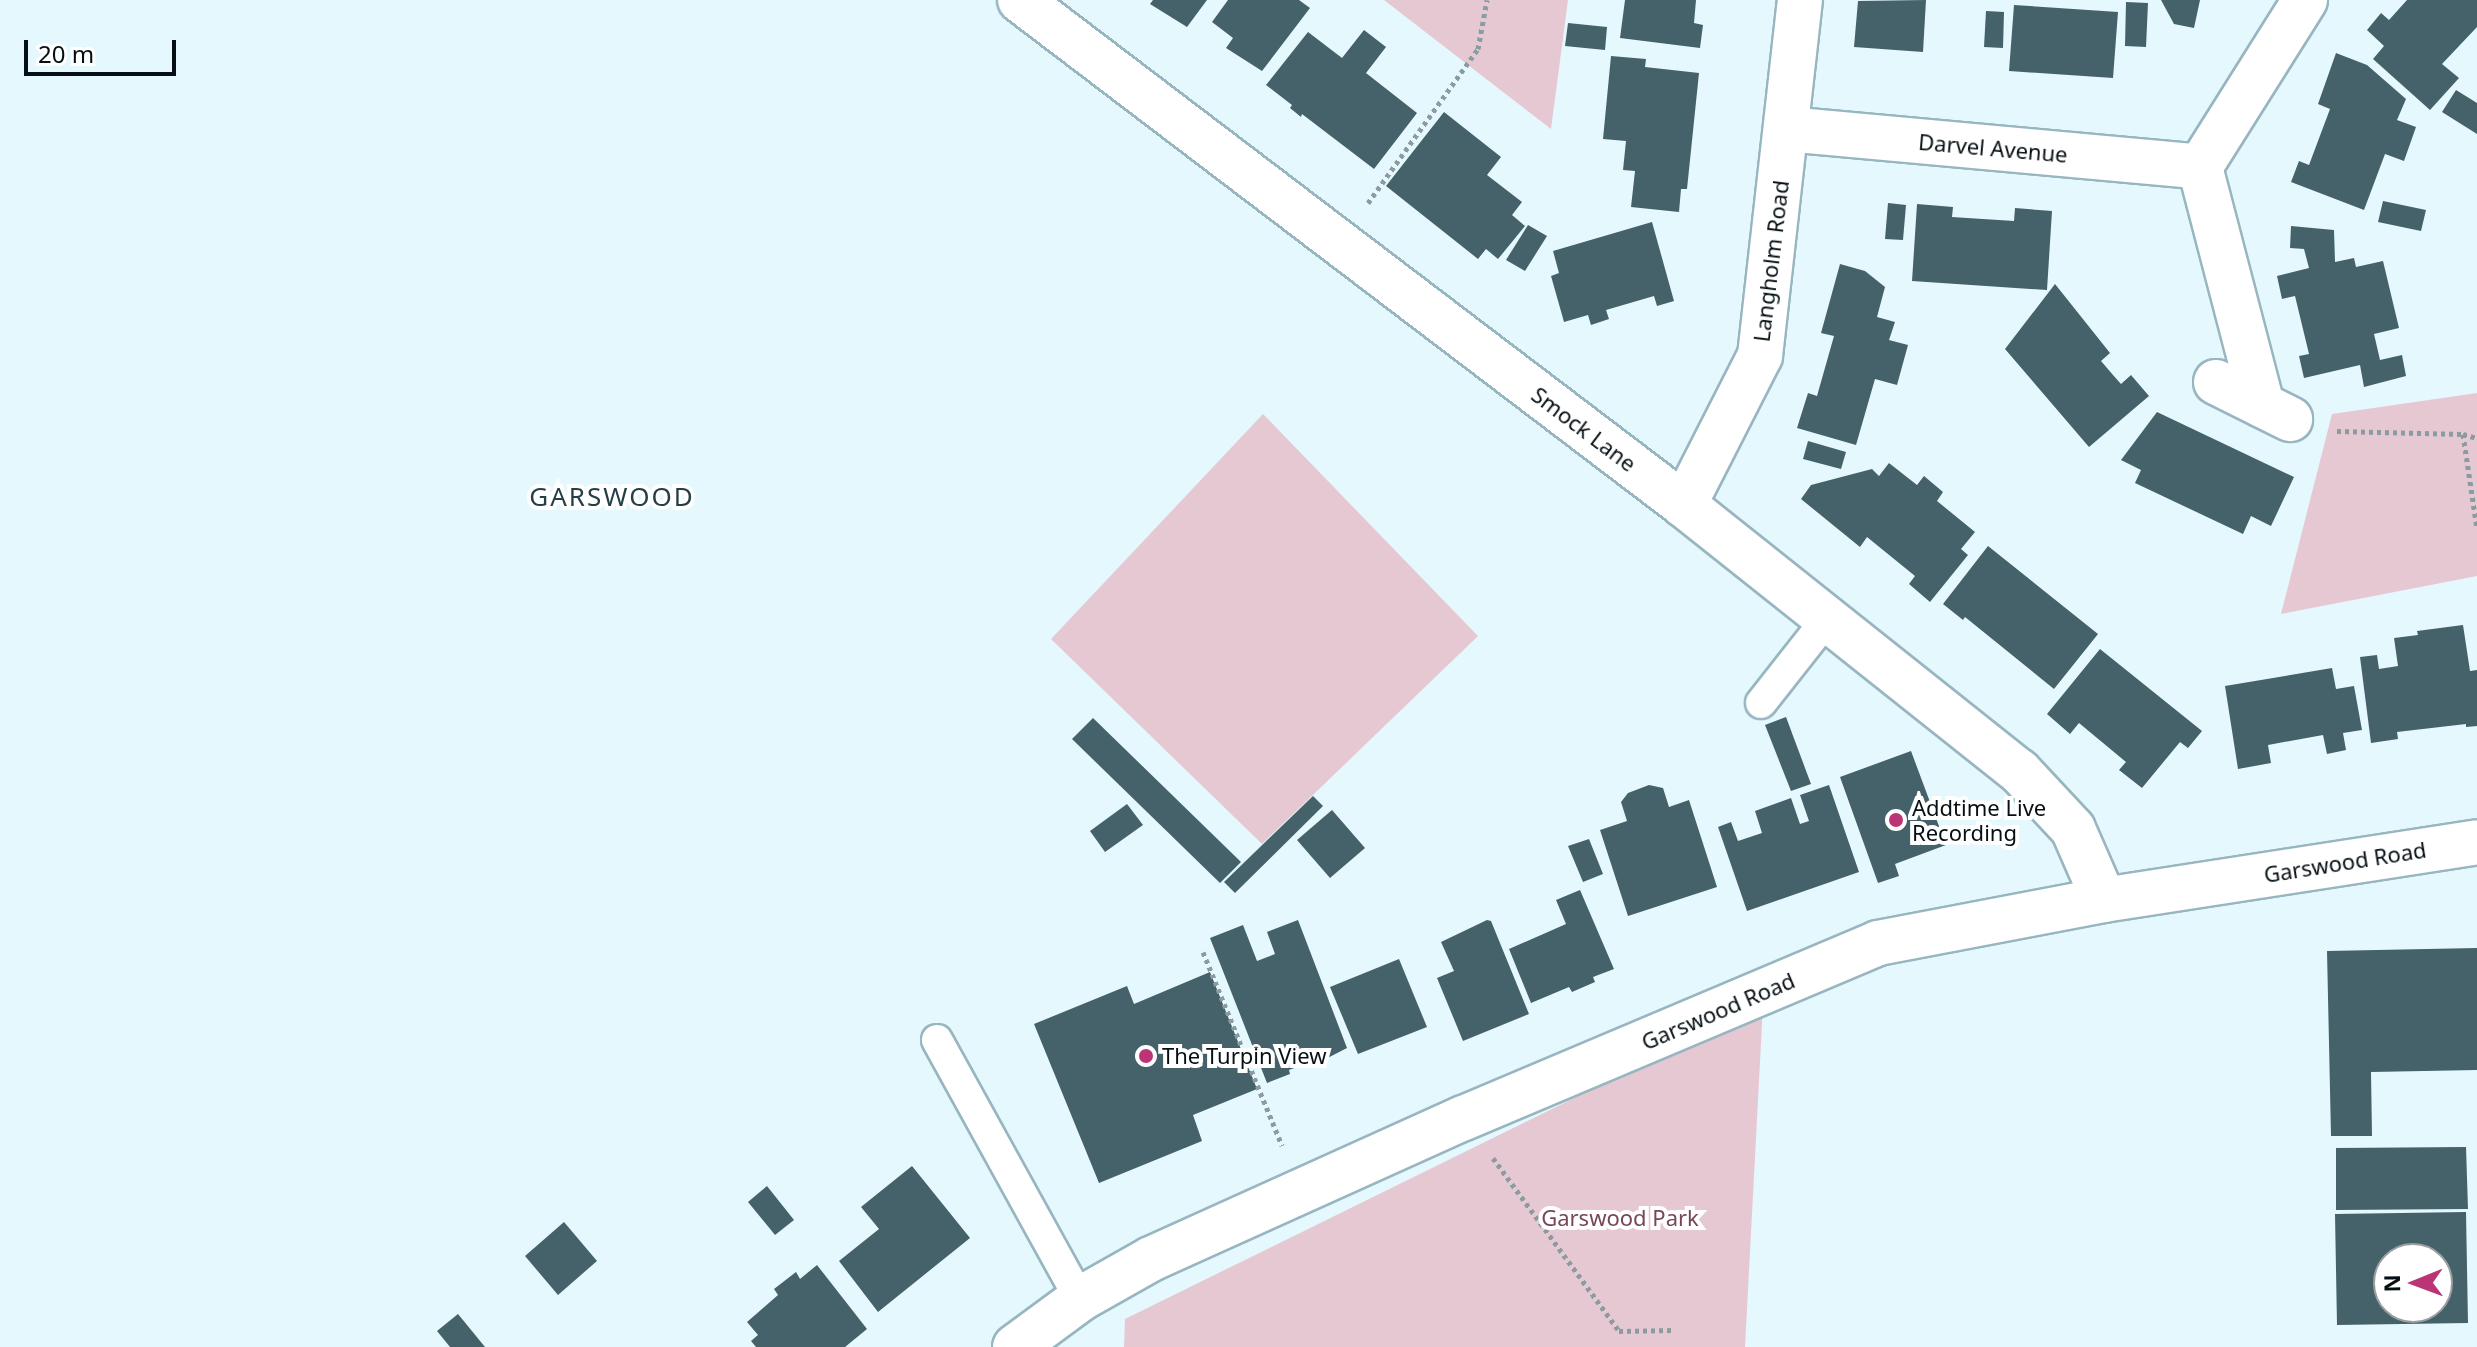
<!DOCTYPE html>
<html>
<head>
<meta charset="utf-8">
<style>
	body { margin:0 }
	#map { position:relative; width:2477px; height:1347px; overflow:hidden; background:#e5f8fe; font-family:"Noto Sans",sans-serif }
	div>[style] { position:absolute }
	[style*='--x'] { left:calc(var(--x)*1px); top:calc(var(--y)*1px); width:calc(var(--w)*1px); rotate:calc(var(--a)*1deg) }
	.green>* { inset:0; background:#e6c8d3 }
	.building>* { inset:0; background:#45616a }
	.path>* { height:5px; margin-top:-2.5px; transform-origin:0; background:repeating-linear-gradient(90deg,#8c9ba0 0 4px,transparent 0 8px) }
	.roads { filter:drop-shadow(2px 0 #98b6c0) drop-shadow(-2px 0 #98b6c0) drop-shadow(0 2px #98b6c0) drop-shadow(0 -2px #98b6c0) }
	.service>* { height:30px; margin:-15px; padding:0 15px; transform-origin:15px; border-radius:15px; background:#fff }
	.minor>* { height:44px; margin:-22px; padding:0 22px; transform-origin:22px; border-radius:22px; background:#fff }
	.tertiary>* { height:44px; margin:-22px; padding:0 22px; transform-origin:22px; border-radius:22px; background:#fff }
	.dots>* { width:22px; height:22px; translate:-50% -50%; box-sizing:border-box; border:4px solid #fff; border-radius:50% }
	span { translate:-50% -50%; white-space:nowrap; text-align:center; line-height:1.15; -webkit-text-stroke:8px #fff; paint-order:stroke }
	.street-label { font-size:22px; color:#061014 }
	.poi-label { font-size:22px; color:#061014 }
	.left { translate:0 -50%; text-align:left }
	.park-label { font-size:22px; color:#77465a }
	.quarter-label { font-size:26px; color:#243f47; letter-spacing:2px }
	.north { position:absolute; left:2373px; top:1243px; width:80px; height:80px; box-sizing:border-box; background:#fff; border:2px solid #9b9fa1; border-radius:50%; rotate:269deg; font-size:22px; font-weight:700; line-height:32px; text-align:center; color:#061014 }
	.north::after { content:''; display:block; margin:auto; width:28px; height:36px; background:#ba3476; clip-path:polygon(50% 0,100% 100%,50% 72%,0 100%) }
	.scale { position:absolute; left:24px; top:40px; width:152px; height:36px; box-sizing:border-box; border:4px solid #061014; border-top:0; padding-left:10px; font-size:24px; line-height:28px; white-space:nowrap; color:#061014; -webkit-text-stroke:6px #fff; paint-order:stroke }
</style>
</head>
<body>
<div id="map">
	<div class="green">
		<div style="clip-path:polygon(1384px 0,1568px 0,1551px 129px)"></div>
		<div style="clip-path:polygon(2477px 393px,2477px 576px,2281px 614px,2332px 414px)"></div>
		<div style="clip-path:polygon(1263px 414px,1478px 636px,1262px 844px,1051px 639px)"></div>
		<div style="clip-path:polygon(1763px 1005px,1745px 1347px,1124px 1347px,1125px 1319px)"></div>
	</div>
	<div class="building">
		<div style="clip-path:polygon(1153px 0,1207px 0,1187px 27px,1150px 4px)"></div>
		<div style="clip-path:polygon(1228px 0,1299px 0,1310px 8px,1262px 71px,1226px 48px,1233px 38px,1212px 22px)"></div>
		<div style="clip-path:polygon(1625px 0,1696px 0,1694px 23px,1703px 25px,1700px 48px,1620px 38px)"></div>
		<div style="clip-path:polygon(1926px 0,1923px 52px,1854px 47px,1858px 1px)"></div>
		<div style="clip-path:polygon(2161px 0,2200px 0,2194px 28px,2174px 24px)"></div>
		<div style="clip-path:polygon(2407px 0,2477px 0,2477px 27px,2442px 64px,2459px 78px,2430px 110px,2373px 59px,2384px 46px,2367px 30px,2381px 13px,2389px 20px)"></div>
		<div style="clip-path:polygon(2126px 2px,2148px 3px,2146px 47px,2125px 46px)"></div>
		<div style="clip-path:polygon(2014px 5px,2118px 12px,2113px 78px,2009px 71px)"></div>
		<div style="clip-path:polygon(1986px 11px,2004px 12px,2003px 48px,1984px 47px)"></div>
		<div style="clip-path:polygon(1568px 23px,1607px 27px,1605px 50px,1565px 46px)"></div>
		<div style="clip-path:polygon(1364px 30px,1386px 47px,1366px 73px,1417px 113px,1374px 169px,1302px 114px,1301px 117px,1290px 108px,1292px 105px,1266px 85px,1308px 32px,1342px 58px)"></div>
		<div style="clip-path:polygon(2336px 53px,2367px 65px,2406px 99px,2397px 120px,2416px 127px,2404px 161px,2385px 154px,2364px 210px,2291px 182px,2299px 161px,2309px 165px,2330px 109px,2318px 104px)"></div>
		<div style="clip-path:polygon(1611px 56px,1646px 59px,1645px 67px,1699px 73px,1687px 189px,1681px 189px,1679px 212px,1631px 207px,1635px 171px,1623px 170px,1626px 141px,1603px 139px)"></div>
		<div style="clip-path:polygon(2456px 90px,2477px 103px,2477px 134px,2442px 112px)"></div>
		<div style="clip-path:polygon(1444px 112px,1501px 157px,1487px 175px,1522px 202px,1512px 215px,1525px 226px,1498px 259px,1486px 249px,1478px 259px,1386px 186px)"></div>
		<div style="clip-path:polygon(2383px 201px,2426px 210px,2421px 231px,2378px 222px)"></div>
		<div style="clip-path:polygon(1888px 203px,1906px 205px,1903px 240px,1885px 239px)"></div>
		<div style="clip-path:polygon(1917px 204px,1953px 207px,1952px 217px,2014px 221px,2015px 208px,2052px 211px,2047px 290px,1912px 281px)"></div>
		<div style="clip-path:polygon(1652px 222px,1674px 301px,1657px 306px,1654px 296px,1606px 310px,1609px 319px,1591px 325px,1588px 315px,1564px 322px,1551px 276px,1559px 273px,1553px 251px)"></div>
		<div style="clip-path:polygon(1528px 225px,1547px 236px,1525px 271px,1506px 260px)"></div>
		<div style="clip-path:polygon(2291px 226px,2334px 230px,2335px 262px,2354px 258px,2356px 267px,2383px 261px,2399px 328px,2374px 334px,2380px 360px,2402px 355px,2406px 376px,2364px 387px,2360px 365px,2304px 378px,2299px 356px,2309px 354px,2295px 296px,2282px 299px,2277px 276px,2309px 268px,2304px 249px,2290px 248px)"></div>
		<div style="clip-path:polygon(1840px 264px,1865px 271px,1885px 287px,1877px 317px,1895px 322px,1889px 340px,1908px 345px,1897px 385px,1875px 379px,1856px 445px,1797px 428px,1808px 393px,1817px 396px,1834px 336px,1821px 333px)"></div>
		<div style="clip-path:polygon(2055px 284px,2110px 353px,2101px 361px,2113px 375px,2121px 384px,2131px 375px,2149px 396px,2089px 447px,2005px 349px)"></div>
		<div style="clip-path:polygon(2157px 412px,2294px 477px,2271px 526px,2251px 516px,2243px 534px,2135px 483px,2141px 470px,2121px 460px)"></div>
		<div style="clip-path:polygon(1808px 441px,1846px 452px,1841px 469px,1803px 459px)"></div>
		<div style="clip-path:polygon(1889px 463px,1917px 485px,1924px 476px,1943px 492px,1937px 501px,1975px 532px,1961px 549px,1968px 555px,1930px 602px,1909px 584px,1915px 576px,1867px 537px,1860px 547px,1801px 499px,1811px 485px,1872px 469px,1879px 476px)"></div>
		<div style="clip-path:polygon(1988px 546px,2098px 634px,2054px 689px,1965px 617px,1963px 620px,1943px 604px)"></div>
		<div style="clip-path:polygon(2463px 625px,2470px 671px,2477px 670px,2477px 726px,2466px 727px,2466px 724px,2397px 732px,2398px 739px,2371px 743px,2360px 657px,2377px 655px,2379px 669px,2398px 666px,2394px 638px,2418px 635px,2417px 631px)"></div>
		<div style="clip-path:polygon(2100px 649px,2202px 731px,2188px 748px,2180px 742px,2142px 788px,2119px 770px,2126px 762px,2079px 723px,2070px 734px,2047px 714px)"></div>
		<div style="clip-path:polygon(2332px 668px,2336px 689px,2354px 686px,2362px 730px,2343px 733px,2346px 750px,2327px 754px,2323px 735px,2268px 745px,2271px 763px,2238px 769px,2225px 686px)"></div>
		<div style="clip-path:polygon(1786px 717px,1811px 784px,1791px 791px,1765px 725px)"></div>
		<div style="clip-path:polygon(1093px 718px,1241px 862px,1220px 883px,1072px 739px)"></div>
		<div style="clip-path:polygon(1911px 751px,1946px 845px,1895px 864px,1899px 876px,1878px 883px,1840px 777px)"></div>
		<div style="clip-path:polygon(1649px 785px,1663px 788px,1669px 807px,1689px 800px,1717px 887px,1628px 916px,1600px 830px,1627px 821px,1621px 802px,1628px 793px)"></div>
		<div style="clip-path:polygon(1829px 785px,1859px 872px,1747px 911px,1718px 827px,1731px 822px,1738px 841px,1762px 833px,1755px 811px,1791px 798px,1800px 824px,1809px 821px,1800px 795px)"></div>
		<div style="clip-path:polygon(1313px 796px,1323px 806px,1235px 893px,1224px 882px)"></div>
		<div style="clip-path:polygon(1127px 804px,1143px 825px,1105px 852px,1090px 831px)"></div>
		<div style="clip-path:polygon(1332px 810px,1365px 848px,1330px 878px,1297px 840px)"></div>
		<div style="clip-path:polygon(1589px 839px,1603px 874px,1583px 882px,1568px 846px)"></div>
		<div style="clip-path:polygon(1580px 890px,1614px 969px,1593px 977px,1595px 982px,1572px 992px,1569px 987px,1531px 1003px,1509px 949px,1566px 924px,1556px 900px)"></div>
		<div style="clip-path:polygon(1298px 920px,1347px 1048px,1310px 1067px,1308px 1063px,1289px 1070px,1290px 1074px,1267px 1083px,1210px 938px,1243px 925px,1257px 961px,1275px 954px,1267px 932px)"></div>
		<div style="clip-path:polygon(1487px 920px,1491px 921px,1529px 1014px,1463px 1041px,1437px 978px,1454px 971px,1441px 942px)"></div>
		<div style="clip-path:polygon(2477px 948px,2477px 1070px,2371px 1072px,2372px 1136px,2331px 1136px,2327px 951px)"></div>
		<div style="clip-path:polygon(1399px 959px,1427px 1027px,1358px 1054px,1330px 987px)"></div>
		<div style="clip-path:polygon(1210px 972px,1257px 1089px,1193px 1115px,1202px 1141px,1099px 1183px,1034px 1024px,1127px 986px,1134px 1004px)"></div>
		<div style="clip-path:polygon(2466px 1147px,2468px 1209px,2336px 1210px,2336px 1148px)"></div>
		<div style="clip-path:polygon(912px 1166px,970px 1238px,878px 1312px,839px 1261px,879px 1229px,861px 1207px)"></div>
		<div style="clip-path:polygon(767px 1186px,794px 1220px,775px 1235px,748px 1202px)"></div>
		<div style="clip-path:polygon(evenodd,2466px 1212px,2468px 1323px,2337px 1325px,2335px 1214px,2466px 1212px,2389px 1259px,2437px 1259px,2437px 1307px,2389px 1307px,2389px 1259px)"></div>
		<div style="clip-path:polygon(564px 1222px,597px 1261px,558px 1295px,525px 1256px)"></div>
		<div style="clip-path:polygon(817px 1265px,867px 1329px,845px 1347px,756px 1347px,751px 1341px,758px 1335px,747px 1322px,778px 1295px,774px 1289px,796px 1272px,800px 1279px)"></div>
		<div style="clip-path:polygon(458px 1314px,485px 1347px,450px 1347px,437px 1331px)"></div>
	</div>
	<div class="path">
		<div style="--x:1368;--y:203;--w:189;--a:-54.5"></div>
		<div style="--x:1478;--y:49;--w:50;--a:-79.6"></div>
		<div style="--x:2337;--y:431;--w:126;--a:1.4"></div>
		<div style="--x:2463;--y:434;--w:15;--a:16"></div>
		<div style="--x:2463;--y:434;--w:96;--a:81.6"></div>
		<div style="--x:1203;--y:952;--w:209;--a:67.8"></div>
		<div style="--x:1493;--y:1158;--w:214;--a:53.9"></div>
		<div style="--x:1619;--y:1331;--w:56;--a:-1"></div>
	</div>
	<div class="roads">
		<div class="service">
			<div style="--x:1761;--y:703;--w:107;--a:-51.8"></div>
			<div style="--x:937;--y:1040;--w:296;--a:61.1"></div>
		</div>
		<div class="minor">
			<div style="--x:1020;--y:0;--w:834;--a:37.25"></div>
			<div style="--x:1684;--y:505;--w:428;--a:38.5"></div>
			<div style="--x:2019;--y:771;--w:79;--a:47"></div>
			<div style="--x:2073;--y:829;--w:77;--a:66.4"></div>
			<div style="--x:1786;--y:129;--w:416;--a:5.2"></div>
			<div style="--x:2200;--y:167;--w:197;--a:-57.8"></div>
			<div style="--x:2200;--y:167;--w:246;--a:75.4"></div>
			<div style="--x:2216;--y:382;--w:83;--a:26.6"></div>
			<div style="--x:1684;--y:505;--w:167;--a:-63"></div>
			<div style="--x:1760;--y:356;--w:358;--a:-83.6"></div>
		</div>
		<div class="tertiary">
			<div style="--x:1015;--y:1347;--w:81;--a:-36.4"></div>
			<div style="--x:1080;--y:1299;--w:81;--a:-29.4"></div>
			<div style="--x:1151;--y:1259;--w:343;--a:-24.3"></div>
			<div style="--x:1464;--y:1118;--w:449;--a:-22.9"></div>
			<div style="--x:1878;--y:943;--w:230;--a:-10.8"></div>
			<div style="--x:2104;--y:900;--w:377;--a:-8.8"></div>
		</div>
	</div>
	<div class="dots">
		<div style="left:1896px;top:820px;background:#ba3476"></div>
		<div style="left:1146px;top:1056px;background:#ba3476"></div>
	</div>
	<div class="street-label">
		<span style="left:1993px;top:148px;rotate:5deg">Darvel Avenue</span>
		<span style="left:1771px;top:261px;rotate:-83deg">Langholm Road</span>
		<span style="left:1584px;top:429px;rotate:37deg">Smock Lane</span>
		<span style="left:2345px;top:862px;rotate:-9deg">Garswood Road</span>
		<span style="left:1718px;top:1011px;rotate:-23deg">Garswood Road</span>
	</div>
	<div class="poi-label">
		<span class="left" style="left:1912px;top:820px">Addtime Live<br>Recording</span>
		<span class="left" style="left:1162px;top:1056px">The Turpin View</span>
	</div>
	<div class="park-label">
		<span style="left:1620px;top:1218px">Garswood Park</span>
	</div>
	<div class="quarter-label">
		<span style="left:612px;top:497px">GARSWOOD</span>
	</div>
	<div class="north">N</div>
	<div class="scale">20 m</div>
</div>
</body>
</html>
